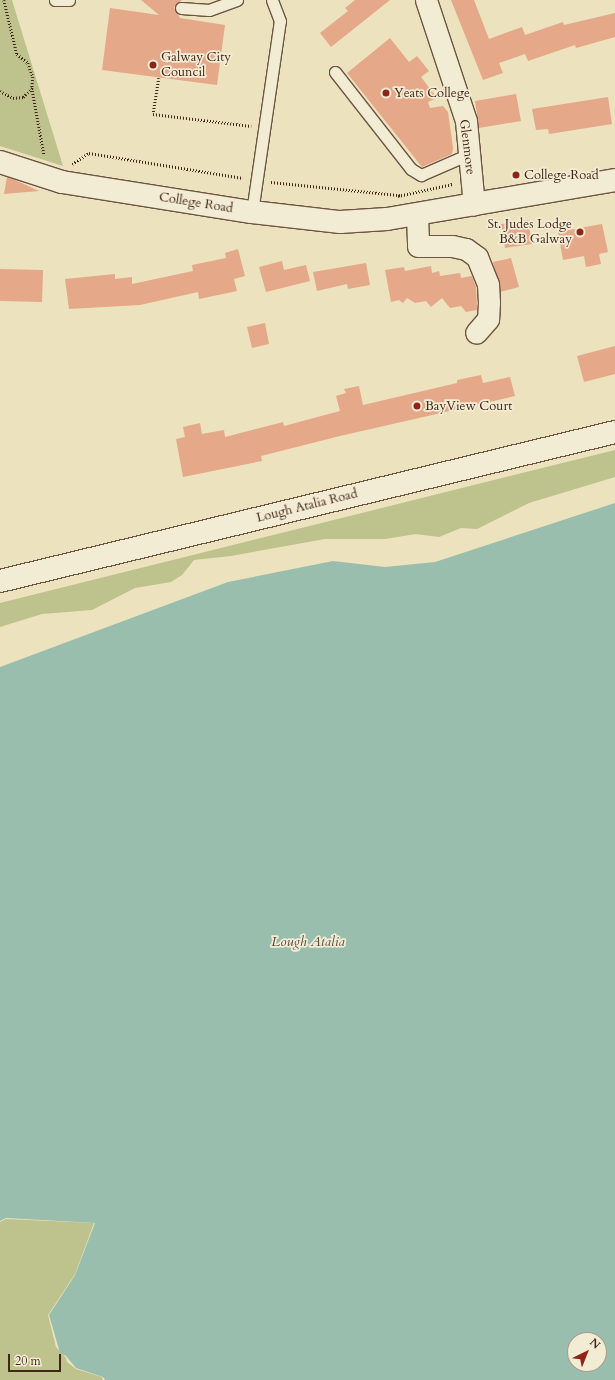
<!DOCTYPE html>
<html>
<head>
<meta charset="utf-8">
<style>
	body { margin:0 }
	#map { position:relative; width:615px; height:1380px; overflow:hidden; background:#ece2be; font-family:Cardo,serif }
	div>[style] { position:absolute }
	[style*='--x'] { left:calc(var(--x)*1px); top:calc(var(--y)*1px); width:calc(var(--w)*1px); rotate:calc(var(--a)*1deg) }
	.green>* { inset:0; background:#bec28d }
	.water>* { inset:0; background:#99beae }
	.building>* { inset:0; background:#e5a889 }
	.path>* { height:2.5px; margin-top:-1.25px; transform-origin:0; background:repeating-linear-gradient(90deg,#422618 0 1px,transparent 0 3px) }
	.roads { filter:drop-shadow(1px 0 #6c5542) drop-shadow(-1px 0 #6c5542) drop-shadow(0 1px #6c5542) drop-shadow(0 -1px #6c5542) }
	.service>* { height:11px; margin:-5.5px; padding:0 5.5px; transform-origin:5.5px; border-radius:5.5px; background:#f3ecd5 }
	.minor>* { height:21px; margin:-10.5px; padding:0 10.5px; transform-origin:10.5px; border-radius:10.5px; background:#f3ecd5 }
	.tertiary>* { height:22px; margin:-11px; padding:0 11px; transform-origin:11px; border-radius:11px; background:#f3ecd5 }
	.secondary>* { height:22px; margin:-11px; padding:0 11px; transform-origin:11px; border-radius:11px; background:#f3ecd5 }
	.dots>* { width:11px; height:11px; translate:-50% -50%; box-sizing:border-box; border:2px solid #f3ecd5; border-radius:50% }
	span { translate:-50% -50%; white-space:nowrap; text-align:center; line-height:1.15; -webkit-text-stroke:3.5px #f3ecd5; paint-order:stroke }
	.poi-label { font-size:13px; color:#422618 }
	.left { translate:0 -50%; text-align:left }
	.right { translate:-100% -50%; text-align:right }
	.street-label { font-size:13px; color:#422618 }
	.water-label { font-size:14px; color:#584c3e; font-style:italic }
	.north { position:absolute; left:567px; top:1332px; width:40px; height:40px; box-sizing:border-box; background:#f3ecd5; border:1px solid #ac9d89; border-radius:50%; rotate:43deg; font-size:11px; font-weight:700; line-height:16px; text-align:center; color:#422618 }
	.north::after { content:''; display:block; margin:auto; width:14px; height:18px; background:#8f2418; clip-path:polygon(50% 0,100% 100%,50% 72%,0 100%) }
	.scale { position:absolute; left:8px; top:1354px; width:53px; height:18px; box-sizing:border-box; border:2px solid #422618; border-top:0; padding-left:5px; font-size:12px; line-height:14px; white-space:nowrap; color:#422618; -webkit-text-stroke:3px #f3ecd5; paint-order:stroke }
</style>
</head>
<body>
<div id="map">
	<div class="green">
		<div style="clip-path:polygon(0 0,12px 0,63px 166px,0 146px)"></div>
		<div style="clip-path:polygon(615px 450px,615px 477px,529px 503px,477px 529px,461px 528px,439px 537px,416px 534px,385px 539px,325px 539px,231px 556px,194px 560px,182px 575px,171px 582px,135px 588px,92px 610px,42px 614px,0 627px,0 603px)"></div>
		<div style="clip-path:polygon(6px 1219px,94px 1223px,75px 1274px,48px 1315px,56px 1347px,66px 1358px,67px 1362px,76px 1369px,102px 1377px,103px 1380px,0 1380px,0 1222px)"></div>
	</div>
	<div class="water">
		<div style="clip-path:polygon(evenodd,615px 503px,615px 1380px,105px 1380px,103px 1377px,76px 1368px,66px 1356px,60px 1353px,49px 1315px,75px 1275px,95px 1223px,6px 1218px,0 1221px,0 667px,228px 582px,333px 561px,385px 567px,435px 562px,615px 503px,575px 1340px,599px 1340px,599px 1364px,575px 1364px,575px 1340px)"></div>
	</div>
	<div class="building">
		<div style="clip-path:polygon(141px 0,182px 0,174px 7px,180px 18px,225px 25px,217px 85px,102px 70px,110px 8px,159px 15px)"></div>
		<div style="clip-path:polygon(355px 0,390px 0,331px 47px,320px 33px,348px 11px,345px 8px)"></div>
		<div style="clip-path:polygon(451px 0,474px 0,489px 39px,522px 27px,525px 35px,563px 22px,564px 25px,615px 13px,615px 37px,576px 48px,575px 45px,528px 61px,525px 54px,499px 63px,503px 73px,483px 80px)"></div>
		<div style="clip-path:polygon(390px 38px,409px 62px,417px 56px,429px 71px,421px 77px,437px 98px,428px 102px,430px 108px,443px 106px,448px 112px,453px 148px,452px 154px,422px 167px,347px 73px)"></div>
		<div style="clip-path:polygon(516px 94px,521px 121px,479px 128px,475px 101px)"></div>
		<div style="clip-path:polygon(608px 97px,612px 124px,549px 134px,548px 129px,536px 130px,532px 109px)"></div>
		<div style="clip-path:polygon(7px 177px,15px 180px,39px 191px,4px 194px)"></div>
		<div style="clip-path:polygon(528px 220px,532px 244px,505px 248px,501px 224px)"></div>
		<div style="clip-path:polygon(602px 224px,608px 252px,599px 254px,601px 264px,586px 267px,584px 256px,563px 260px,558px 232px)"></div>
		<div style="clip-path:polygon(238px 249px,245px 276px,234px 279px,237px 291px,199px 299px,198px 292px,140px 305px,69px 309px,65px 279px,115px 274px,115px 279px,132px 277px,132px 284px,193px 271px,192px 265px,226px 258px,225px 253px)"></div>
		<div style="clip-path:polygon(511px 258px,519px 287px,500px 292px,493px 262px)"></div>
		<div style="clip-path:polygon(282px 261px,284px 270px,306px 265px,310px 281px,266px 292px,259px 267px)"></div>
		<div style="clip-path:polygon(366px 263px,370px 285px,348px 289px,347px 284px,317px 291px,313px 272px)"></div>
		<div style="clip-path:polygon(431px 266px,432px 273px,439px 271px,440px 276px,460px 273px,461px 278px,472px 276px,476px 287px,477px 310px,466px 312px,461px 306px,450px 308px,442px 298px,431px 307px,426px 301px,415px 303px,407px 298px,403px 303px,399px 300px,391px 302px,385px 270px,404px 267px,405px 271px)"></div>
		<div style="clip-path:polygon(0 269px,43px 270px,42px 302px,0 301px)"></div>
		<div style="clip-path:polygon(265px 323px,269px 344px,252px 348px,247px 327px)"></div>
		<div style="clip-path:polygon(615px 346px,615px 374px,584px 382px,577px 356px)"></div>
		<div style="clip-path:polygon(481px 375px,483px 383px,510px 377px,515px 396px,340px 436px,261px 456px,262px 461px,183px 477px,176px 439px,185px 437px,183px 427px,200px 423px,202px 434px,224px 430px,225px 437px,283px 422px,284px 426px,340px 411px,336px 396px,346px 393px,344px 389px,359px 386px,363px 405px,457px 383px,457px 380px)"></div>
	</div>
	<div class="path">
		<div style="--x:4;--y:0;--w:56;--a:76.5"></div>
		<div style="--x:17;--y:54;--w:14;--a:39"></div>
		<div style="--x:28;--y:63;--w:15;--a:70"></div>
		<div style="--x:33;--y:77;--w:11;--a:95"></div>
		<div style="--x:32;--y:88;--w:67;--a:79.7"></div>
		<div style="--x:159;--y:78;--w:36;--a:99"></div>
		<div style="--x:153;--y:114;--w:99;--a:7"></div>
		<div style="--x:0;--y:91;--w:15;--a:28"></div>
		<div style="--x:13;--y:98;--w:10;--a:-6"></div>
		<div style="--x:23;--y:97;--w:13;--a:-45"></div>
		<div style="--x:72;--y:164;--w:20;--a:-33"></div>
		<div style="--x:89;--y:153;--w:156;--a:9.2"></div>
		<div style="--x:271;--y:182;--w:130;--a:5.8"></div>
		<div style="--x:398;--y:196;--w:56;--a:-12.3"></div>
	</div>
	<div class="roads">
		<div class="service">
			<div style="--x:55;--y:0;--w:14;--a:0"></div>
			<div style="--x:181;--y:8;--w:28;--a:4"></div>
			<div style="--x:209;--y:10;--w:30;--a:-20"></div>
			<div style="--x:335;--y:72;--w:123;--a:51.9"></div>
			<div style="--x:411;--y:169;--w:12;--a:31"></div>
			<div style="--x:421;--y:175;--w:52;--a:-23.6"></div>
			<div style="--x:252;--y:212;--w:193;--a:-81.7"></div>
			<div style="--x:280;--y:21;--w:22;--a:-111"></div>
		</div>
		<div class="minor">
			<div style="--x:426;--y:0;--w:127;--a:71.7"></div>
			<div style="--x:466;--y:121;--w:84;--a:84.6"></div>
			<div style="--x:417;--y:214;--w:32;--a:88"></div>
			<div style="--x:418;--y:246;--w:34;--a:0"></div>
			<div style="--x:452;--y:246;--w:14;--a:12"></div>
			<div style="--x:466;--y:249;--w:14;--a:36"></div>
			<div style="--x:477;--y:257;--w:29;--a:68"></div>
			<div style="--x:488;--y:284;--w:18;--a:87"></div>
			<div style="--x:489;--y:302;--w:17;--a:93"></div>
			<div style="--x:488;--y:319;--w:18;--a:131"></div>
		</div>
		<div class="tertiary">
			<div style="--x:0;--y:581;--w:633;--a:-13.62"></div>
		</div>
		<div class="secondary">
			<div style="--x:0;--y:162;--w:65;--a:17.9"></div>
			<div style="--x:62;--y:182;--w:192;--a:9"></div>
			<div style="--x:252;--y:212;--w:89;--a:6.5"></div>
			<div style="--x:340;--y:222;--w:47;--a:-3.7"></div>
			<div style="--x:387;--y:219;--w:231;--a:-9.7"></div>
		</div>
	</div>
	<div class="dots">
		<div style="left:153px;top:65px;background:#8f2418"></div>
		<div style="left:386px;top:93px;background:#8f2418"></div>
		<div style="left:516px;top:175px;background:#8f2418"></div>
		<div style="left:580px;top:232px;background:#8f2418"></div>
		<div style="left:417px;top:406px;background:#8f2418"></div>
	</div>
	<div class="poi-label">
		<span class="left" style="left:161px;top:65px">Galway City<br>Council</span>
		<span class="left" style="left:394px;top:93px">Yeats College</span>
		<span class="left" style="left:524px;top:175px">College Road</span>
		<span class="right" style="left:572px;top:232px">St. Judes Lodge<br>B&amp;B Galway</span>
		<span class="left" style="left:425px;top:406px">BayView Court</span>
	</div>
	<div class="street-label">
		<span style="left:467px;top:147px;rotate:83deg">Glenmore</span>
		<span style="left:196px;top:203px;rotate:9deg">College Road</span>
		<span style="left:307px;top:506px;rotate:-14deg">Lough Atalia Road</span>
	</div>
	<div class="water-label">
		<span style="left:308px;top:942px">Lough Atalia</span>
	</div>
	<div class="north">N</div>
	<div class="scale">20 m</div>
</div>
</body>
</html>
